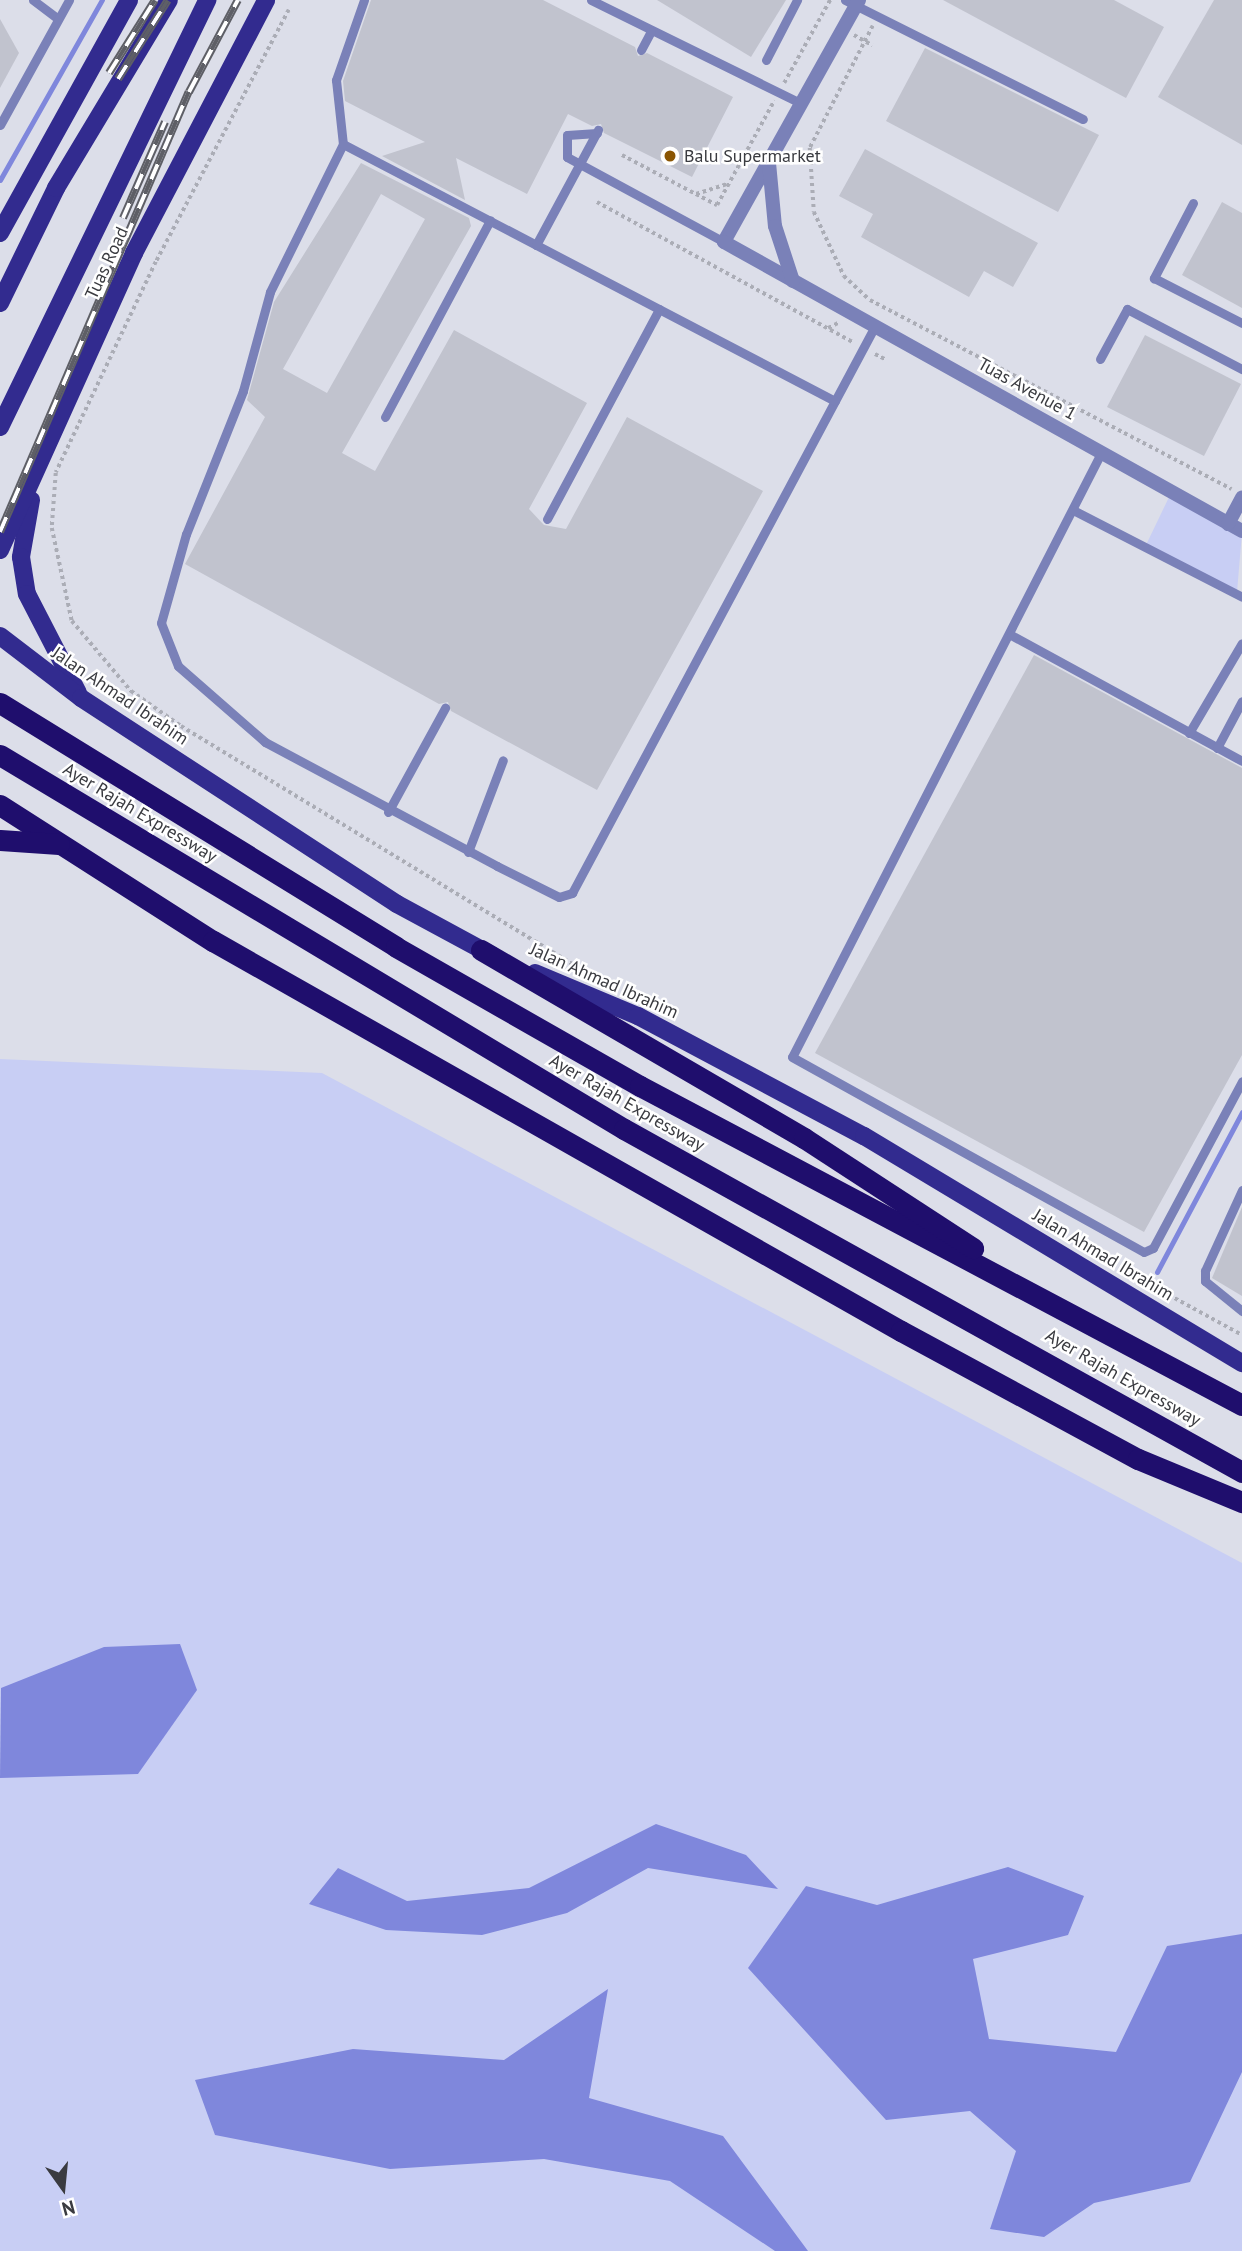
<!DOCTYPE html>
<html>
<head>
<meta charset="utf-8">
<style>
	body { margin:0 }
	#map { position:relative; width:1242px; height:2251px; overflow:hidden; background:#dcdee9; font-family:"PT Sans",sans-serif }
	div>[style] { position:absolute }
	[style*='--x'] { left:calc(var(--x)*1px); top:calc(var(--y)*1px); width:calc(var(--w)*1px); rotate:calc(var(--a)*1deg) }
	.green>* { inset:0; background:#c8cef4 }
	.water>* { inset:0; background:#7f87dc }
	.stream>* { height:5px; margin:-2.5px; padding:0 2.5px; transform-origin:2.5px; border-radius:2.5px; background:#7f87dc }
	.building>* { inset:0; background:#c1c3ce }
	.path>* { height:3.5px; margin-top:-1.75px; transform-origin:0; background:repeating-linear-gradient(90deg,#abadb6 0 3.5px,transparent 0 7px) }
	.service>* { height:9px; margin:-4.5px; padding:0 4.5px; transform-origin:4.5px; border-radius:4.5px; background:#7a81b8 }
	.minor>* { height:14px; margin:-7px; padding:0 7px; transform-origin:7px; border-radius:7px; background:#7a81b8 }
	.primary>* { height:18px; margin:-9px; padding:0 9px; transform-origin:9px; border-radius:9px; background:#322b8f }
	.motorway>* { height:21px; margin:-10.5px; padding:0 10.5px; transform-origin:10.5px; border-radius:10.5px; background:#1f0e6d }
	.rail>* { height:8px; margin-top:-4px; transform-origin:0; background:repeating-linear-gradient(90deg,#fff 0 16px,#5e5f66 0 32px); box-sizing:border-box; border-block:2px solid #5e5f66 }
	.dots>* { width:19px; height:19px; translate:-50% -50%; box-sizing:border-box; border:4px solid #fff; border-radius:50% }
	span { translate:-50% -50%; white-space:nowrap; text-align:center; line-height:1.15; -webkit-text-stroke:5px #fff; paint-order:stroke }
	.poi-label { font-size:18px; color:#3a3b40 }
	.left { translate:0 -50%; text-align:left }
	.street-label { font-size:18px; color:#3a3b40 }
	.north { position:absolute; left:28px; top:2153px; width:70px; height:70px; -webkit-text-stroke:5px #fff; paint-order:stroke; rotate:165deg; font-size:19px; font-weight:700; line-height:28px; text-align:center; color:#3a3b40 }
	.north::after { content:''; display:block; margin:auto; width:24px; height:32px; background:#3a3b40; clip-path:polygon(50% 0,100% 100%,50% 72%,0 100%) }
</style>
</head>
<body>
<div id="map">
	<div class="green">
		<div style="clip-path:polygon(1171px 493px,1242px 533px,1237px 592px,1146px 545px)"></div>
		<div style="clip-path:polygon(0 1059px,322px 1073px,1242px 1563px,1242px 2251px,0 2251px)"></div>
	</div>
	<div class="water">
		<div style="clip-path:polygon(180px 1644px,197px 1690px,138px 1774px,0 1778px,1px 1688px,104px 1647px)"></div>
		<div style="clip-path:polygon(656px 1824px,746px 1855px,778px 1889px,648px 1868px,567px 1913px,482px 1935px,386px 1930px,309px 1904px,338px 1868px,407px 1901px,529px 1888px)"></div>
		<div style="clip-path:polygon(1008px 1867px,1084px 1896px,1068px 1935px,973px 1959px,989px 2039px,1116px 2052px,1167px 1946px,1242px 1934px,1242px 2072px,1190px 2182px,1094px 2203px,1044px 2237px,990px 2229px,1016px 2151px,970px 2111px,886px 2120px,748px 1968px,806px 1886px,877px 1905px)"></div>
		<div style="clip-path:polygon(608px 1989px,589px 2098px,723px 2136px,808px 2251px,775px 2251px,670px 2181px,544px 2159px,390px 2169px,215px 2135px,195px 2080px,353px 2049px,504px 2060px)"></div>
	</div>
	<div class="stream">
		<div style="--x:0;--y:180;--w:207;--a:-60.5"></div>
		<div style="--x:1157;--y:1272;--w:181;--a:-62"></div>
	</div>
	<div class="building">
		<div style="clip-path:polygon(371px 0,543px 0,635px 47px,638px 56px,647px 53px,733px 97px,692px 177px,604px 133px,601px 124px,592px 126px,568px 114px,527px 194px,456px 158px,465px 200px,382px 156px,425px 142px,345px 101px,343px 81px)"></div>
		<div style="clip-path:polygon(657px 0,786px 0,751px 57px)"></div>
		<div style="clip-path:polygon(943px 0,1114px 0,1164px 27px,1126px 98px)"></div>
		<div style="clip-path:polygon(1214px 0,1242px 0,1242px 145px,1158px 97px)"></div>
		<div style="clip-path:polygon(0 19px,19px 53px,0 88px)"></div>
		<div style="clip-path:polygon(925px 48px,1099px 135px,1058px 212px,886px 121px)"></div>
		<div style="clip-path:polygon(865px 149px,1038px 243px,1013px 287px,984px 271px,969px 297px,861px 237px,873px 214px,839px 196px)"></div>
		<div style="clip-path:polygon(evenodd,361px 163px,469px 218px,471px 226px,342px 453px,375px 471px,454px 330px,587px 403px,529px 509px,544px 525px,566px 529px,627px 417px,763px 491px,597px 790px,451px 711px,448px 702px,439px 704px,185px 564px,265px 417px,247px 400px,274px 302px,361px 163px,381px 194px,425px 219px,327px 393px,283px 369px,381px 194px)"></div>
		<div style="clip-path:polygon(1222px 202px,1242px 213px,1242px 308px,1182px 275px)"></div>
		<div style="clip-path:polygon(1145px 335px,1241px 384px,1204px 456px,1107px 407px)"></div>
		<div style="clip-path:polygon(1034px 655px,1242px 768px,1242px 1055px,1144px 1232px,815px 1053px)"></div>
		<div style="clip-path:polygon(1242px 1207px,1242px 1296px,1212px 1278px)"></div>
	</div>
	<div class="path">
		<div style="--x:289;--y:10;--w:285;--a:117.8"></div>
		<div style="--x:156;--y:262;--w:233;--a:115.4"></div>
		<div style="--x:56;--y:473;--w:55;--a:94.2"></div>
		<div style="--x:52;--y:528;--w:95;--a:77.9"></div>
		<div style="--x:72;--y:621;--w:92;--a:49.9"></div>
		<div style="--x:131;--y:691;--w:61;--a:35"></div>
		<div style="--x:181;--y:726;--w:486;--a:31.3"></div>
		<div style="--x:873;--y:26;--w:137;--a:117.3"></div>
		<div style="--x:810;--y:148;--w:64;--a:86.4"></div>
		<div style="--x:814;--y:212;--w:71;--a:64.9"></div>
		<div style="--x:844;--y:276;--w:35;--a:43"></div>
		<div style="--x:870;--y:300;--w:408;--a:27.6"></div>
		<div style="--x:854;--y:35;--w:21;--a:29"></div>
		<div style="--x:784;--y:83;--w:95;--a:-61"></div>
		<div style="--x:622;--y:155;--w:84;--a:27.8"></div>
		<div style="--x:696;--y:194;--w:33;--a:-18"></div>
		<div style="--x:696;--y:194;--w:24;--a:28"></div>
		<div style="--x:717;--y:205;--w:119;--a:-61.3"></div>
		<div style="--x:597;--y:202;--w:292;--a:28.7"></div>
		<div style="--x:828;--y:328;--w:11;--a:-27"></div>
		<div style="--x:875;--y:354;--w:11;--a:27"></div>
		<div style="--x:1138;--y:1278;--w:119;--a:28.7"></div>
	</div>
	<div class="service">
		<div style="--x:33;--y:0;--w:31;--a:37"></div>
		<div style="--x:364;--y:0;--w:85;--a:109.3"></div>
		<div style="--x:336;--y:80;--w:64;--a:83.8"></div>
		<div style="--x:343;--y:144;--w:165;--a:116.3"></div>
		<div style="--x:270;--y:292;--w:103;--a:105.3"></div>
		<div style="--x:243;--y:391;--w:154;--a:111.7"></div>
		<div style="--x:186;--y:534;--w:92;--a:105.7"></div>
		<div style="--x:161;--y:623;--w:46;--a:68.4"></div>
		<div style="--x:178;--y:666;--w:116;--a:41.1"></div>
		<div style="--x:265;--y:742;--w:263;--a:28.1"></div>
		<div style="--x:497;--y:866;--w:69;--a:26.6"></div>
		<div style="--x:559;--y:897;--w:14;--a:-17"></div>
		<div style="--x:572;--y:893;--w:643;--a:-61.88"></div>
		<div style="--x:591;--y:0;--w:235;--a:26.2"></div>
		<div style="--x:845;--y:0;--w:266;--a:26.6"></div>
		<div style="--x:641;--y:50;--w:21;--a:-62"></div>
		<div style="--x:766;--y:60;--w:68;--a:-62.7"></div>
		<div style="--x:0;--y:125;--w:143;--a:-61.1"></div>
		<div style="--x:597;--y:133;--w:30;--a:176"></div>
		<div style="--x:567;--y:135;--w:22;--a:90"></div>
		<div style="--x:567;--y:157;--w:179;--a:28.4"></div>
		<div style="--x:343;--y:144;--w:555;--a:27.58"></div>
		<div style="--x:1193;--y:203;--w:85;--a:117.5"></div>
		<div style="--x:1154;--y:278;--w:99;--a:27.1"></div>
		<div style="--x:536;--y:245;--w:131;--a:-61.7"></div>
		<div style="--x:1100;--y:359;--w:57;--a:-61.6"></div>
		<div style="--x:1127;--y:309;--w:130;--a:27.6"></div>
		<div style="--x:385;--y:417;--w:223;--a:-61.9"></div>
		<div style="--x:1101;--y:453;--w:678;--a:117.09"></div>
		<div style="--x:792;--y:1057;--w:402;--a:29"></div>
		<div style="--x:1144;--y:1252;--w:10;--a:-24"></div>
		<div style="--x:1153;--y:1248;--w:189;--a:-61.9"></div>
		<div style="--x:1073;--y:510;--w:190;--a:27.2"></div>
		<div style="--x:547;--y:519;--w:238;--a:-61.9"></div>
		<div style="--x:1011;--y:635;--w:263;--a:28.6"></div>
		<div style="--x:1189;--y:733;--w:104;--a:-59.5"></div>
		<div style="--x:1217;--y:748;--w:53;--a:-62"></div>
		<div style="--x:388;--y:812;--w:119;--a:-61.3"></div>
		<div style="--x:468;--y:852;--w:98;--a:-69.2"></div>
		<div style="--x:1242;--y:1190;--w:89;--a:114.6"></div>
		<div style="--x:1205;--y:1271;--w:10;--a:90"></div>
		<div style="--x:1205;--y:1281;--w:48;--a:39"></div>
	</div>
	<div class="minor">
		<div style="--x:859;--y:0;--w:277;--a:119.2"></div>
		<div style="--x:724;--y:242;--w:593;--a:29.16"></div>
		<div style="--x:769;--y:163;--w:63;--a:84.6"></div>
		<div style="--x:775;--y:226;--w:58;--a:71.9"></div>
		<div style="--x:1228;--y:524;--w:30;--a:-62"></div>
	</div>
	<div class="primary">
		<div style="--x:0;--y:233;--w:266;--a:-61"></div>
		<div style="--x:0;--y:303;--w:128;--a:-64"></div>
		<div style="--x:56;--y:188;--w:219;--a:-59"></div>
		<div style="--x:0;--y:427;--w:475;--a:-64.1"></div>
		<div style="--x:31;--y:500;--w:58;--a:100"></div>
		<div style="--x:21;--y:557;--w:37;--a:81"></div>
		<div style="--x:27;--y:594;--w:111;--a:62.7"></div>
		<div style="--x:0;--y:550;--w:326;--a:-65.7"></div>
		<div style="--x:134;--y:253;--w:285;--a:-62.4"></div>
		<div style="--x:0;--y:636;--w:102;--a:37.4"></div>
		<div style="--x:81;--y:698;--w:377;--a:33.1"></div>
		<div style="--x:397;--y:904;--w:109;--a:28.4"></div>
		<div style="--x:535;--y:973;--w:112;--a:22.7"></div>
		<div style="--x:638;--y:1016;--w:256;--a:28"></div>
		<div style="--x:864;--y:1136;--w:441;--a:31"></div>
	</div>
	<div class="motorway">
		<div style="--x:0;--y:703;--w:465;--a:31.6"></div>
		<div style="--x:396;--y:947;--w:281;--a:29.7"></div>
		<div style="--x:640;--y:1086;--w:681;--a:27.92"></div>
		<div style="--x:0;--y:755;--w:727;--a:30.94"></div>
		<div style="--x:624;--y:1129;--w:707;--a:29.03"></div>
		<div style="--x:0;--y:805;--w:253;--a:32.6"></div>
		<div style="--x:213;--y:941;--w:791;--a:29.55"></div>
		<div style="--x:901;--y:1331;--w:269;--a:28.4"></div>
		<div style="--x:1138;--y:1459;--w:113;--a:22.5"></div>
		<div style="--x:0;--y:840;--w:59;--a:3.9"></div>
		<div style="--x:481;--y:950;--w:374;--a:30.2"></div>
		<div style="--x:804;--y:1138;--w:202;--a:33.1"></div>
	</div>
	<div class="rail">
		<div style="--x:109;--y:73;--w:86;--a:-57.8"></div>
		<div style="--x:118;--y:79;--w:93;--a:-57.7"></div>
		<div style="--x:123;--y:218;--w:105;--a:-66.4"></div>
		<div style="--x:0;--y:532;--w:479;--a:-66.8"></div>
		<div style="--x:189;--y:92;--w:104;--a:-62"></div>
	</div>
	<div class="dots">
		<div style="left:670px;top:156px;background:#8a5503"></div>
	</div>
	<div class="poi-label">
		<span class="left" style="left:684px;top:156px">Balu Supermarket</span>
	</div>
	<div class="street-label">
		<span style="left:107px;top:263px;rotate:-65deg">Tuas Road</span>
		<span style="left:1027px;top:389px;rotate:29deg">Tuas Avenue 1</span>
		<span style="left:120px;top:696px;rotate:34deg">Jalan Ahmad Ibrahim</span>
		<span style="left:140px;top:813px;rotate:31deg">Ayer Rajah Expressway</span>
		<span style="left:604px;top:981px;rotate:24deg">Jalan Ahmad Ibrahim</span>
		<span style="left:627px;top:1103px;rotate:30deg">Ayer Rajah Expressway</span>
		<span style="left:1103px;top:1255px;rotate:31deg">Jalan Ahmad Ibrahim</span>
		<span style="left:1123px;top:1378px;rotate:30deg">Ayer Rajah Expressway</span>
	</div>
	<div class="north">N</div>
</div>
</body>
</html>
